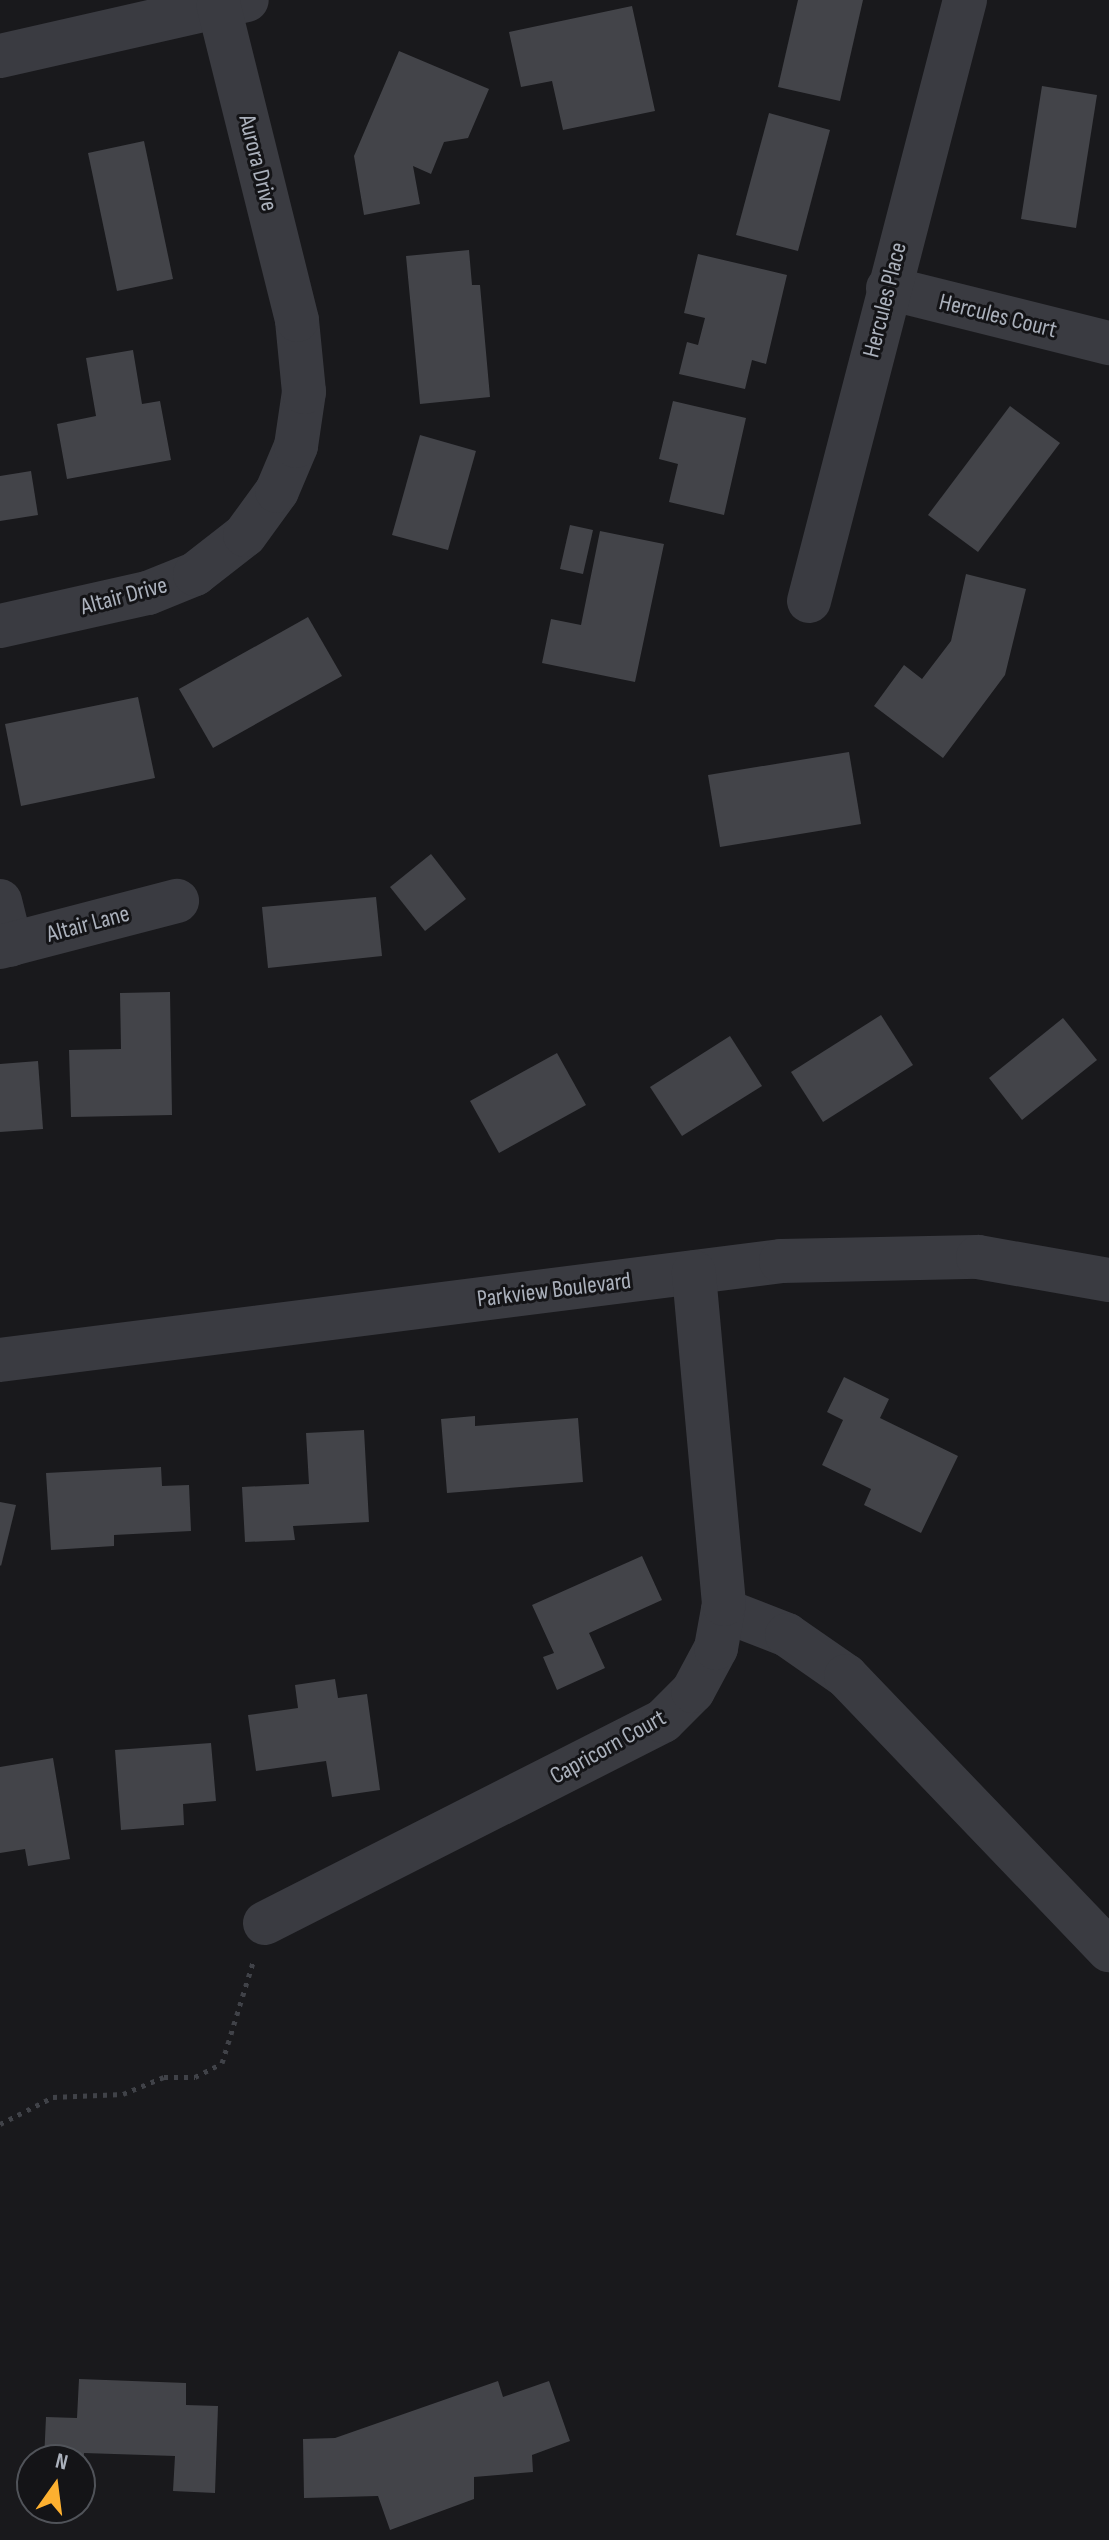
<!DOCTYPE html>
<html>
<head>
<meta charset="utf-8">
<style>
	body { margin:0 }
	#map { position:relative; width:1109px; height:2540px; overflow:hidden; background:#19191c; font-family:"Sofia Sans Condensed",sans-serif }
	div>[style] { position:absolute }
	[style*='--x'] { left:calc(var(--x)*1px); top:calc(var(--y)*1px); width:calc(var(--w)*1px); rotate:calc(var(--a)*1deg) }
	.building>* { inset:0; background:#434449 }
	.path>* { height:5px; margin-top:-2.5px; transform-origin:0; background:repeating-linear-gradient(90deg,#404248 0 4px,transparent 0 10px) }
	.minor>* { height:44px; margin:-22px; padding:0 22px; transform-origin:22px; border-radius:22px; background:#3a3b41 }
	span { translate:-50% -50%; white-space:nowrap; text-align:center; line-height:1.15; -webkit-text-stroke:6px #141417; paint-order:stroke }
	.street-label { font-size:24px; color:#abb1bc }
	.north { position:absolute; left:16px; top:2444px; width:80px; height:80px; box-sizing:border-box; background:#141417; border:2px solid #505359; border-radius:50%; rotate:14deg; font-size:22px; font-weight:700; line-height:32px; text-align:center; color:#abb1bc }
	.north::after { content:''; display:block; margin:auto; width:28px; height:36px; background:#fdb030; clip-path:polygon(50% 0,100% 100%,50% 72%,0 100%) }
</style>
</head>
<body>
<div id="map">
	<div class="building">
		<div style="clip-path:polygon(798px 0,863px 0,840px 101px,778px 87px)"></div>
		<div style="clip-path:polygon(632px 6px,655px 111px,563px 130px,552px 81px,521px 87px,509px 32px)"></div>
		<div style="clip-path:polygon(399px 51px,489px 89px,468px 138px,444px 142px,431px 174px,413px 166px,420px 204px,364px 215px,354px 156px)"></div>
		<div style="clip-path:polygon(1042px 86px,1097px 95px,1076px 228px,1021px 219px)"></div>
		<div style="clip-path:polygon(769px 113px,830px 130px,798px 251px,736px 235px)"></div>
		<div style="clip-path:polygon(144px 141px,173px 279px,117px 291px,88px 153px)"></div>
		<div style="clip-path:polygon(469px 250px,472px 285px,480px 285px,490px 397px,420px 404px,406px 256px)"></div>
		<div style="clip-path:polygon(698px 254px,787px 275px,766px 364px,752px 360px,745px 389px,679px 374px,687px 342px,698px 345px,705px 318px,684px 313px)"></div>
		<div style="clip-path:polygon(133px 350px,142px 404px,160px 401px,171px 460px,67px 479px,57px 424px,96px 416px,86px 358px)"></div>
		<div style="clip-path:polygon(673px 401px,746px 418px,724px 515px,669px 502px,678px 464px,659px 459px)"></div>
		<div style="clip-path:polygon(1010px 406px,1060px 443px,978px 552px,928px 515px)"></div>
		<div style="clip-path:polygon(420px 435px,476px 451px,448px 550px,392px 535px)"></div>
		<div style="clip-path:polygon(31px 471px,38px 515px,0 521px,0 476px)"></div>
		<div style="clip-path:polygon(570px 525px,593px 530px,583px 574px,560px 569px)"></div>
		<div style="clip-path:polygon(600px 531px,664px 544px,635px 682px,542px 663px,551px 619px,581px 625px)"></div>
		<div style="clip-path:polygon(966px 574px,1026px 589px,1005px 675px,943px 758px,874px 706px,904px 665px,922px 679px,951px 641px)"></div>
		<div style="clip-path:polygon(308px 617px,342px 676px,213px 748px,179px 689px)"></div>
		<div style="clip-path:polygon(138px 697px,155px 778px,21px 806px,5px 724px)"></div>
		<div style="clip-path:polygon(849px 752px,861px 824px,720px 847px,708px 775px)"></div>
		<div style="clip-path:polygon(431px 854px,466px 899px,425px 931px,390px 887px)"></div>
		<div style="clip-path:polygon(376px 897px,382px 956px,268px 968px,262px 907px)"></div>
		<div style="clip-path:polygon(170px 992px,172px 1115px,71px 1117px,69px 1050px,121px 1049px,120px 993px)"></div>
		<div style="clip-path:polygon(881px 1015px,913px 1065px,823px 1122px,791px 1072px)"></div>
		<div style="clip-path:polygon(1063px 1018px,1097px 1060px,1022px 1120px,989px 1078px)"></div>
		<div style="clip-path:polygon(730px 1036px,762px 1086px,682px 1136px,650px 1087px)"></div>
		<div style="clip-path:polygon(557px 1053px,586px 1105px,499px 1153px,470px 1101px)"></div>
		<div style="clip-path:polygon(38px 1061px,43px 1129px,0 1132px,0 1064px)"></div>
		<div style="clip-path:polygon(844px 1377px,889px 1399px,880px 1418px,958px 1456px,921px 1533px,864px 1505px,871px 1489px,822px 1465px,843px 1420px,827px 1412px)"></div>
		<div style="clip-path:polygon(475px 1416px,475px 1426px,578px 1418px,583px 1482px,447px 1493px,441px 1419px)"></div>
		<div style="clip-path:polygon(364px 1430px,369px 1522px,293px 1526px,295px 1540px,245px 1542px,242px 1487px,309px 1484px,306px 1433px)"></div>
		<div style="clip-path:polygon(161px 1467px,162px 1486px,189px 1485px,191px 1531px,114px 1535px,114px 1546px,51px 1550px,46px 1473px)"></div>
		<div style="clip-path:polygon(0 1502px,16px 1505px,1px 1566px,0 1565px)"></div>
		<div style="clip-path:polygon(642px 1556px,662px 1600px,589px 1633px,605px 1668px,557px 1690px,543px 1657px,554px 1653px,532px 1605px)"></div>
		<div style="clip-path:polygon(335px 1679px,338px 1698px,367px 1694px,380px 1790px,332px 1797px,326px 1761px,256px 1771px,248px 1715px,298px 1708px,295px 1685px)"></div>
		<div style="clip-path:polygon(211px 1743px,216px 1801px,183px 1804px,184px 1825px,121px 1830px,115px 1750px)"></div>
		<div style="clip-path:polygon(53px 1758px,70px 1859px,28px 1866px,25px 1849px,0 1853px,0 1767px)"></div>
		<div style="clip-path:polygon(79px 2379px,186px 2383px,186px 2405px,218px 2406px,215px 2493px,173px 2491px,175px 2456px,84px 2453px,83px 2479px,80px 2460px,44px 2460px,46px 2417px,77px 2418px)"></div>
		<div style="clip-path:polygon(498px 2381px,503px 2397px,549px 2381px,570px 2441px,532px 2455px,533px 2472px,474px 2477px,474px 2499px,390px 2530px,378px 2496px,304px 2498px,303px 2439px,335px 2438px)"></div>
	</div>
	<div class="path">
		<div style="--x:0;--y:2124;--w:59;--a:-27"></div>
		<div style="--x:53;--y:2097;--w:70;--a:-2.5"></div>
		<div style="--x:123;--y:2094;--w:44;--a:-22.5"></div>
		<div style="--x:164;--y:2077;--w:31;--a:0"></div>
		<div style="--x:195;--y:2077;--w:30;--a:-27"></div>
		<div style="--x:222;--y:2063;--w:106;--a:-72.9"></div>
	</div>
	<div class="minor">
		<div style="--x:0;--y:56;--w:253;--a:-12.8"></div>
		<div style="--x:888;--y:288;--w:228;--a:14"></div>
		<div style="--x:809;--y:601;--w:621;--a:-75.45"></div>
		<div style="--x:0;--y:626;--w:152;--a:-12.6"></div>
		<div style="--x:148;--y:593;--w:51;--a:-22"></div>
		<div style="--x:195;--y:574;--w:63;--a:-38"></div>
		<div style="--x:245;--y:535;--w:54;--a:-54"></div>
		<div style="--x:277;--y:491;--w:49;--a:-67.1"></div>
		<div style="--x:296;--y:446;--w:55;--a:-81.6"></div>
		<div style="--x:304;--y:392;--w:72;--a:-95.6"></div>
		<div style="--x:297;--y:320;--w:324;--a:-104"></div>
		<div style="--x:0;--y:901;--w:45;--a:76"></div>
		<div style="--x:0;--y:947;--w:183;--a:-14.6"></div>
		<div style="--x:0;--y:1360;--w:787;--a:-7.22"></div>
		<div style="--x:781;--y:1261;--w:197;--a:-1.2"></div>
		<div style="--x:978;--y:1257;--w:133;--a:10"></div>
		<div style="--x:723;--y:1610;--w:69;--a:21.3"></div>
		<div style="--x:787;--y:1635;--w:72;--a:34.8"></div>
		<div style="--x:846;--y:1676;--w:380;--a:46.2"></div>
		<div style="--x:265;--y:1923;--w:446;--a:-26.9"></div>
		<div style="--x:663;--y:1721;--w:42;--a:-45"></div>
		<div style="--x:693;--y:1691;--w:49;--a:-61.9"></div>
		<div style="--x:716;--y:1648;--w:45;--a:-79.7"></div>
		<div style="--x:724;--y:1604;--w:333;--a:-95.2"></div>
	</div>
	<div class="street-label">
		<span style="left:258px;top:163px;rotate:76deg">Aurora Drive</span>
		<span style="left:885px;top:300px;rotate:-76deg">Hercules Place</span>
		<span style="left:998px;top:316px;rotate:14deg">Hercules Court</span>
		<span style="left:124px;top:596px;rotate:-15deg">Altair Drive</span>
		<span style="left:88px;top:924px;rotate:-15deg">Altair Lane</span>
		<span style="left:554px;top:1290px;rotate:-7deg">Parkview Boulevard</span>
		<span style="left:608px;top:1747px;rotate:-29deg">Capricorn Court</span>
	</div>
	<div class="north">N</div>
</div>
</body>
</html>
